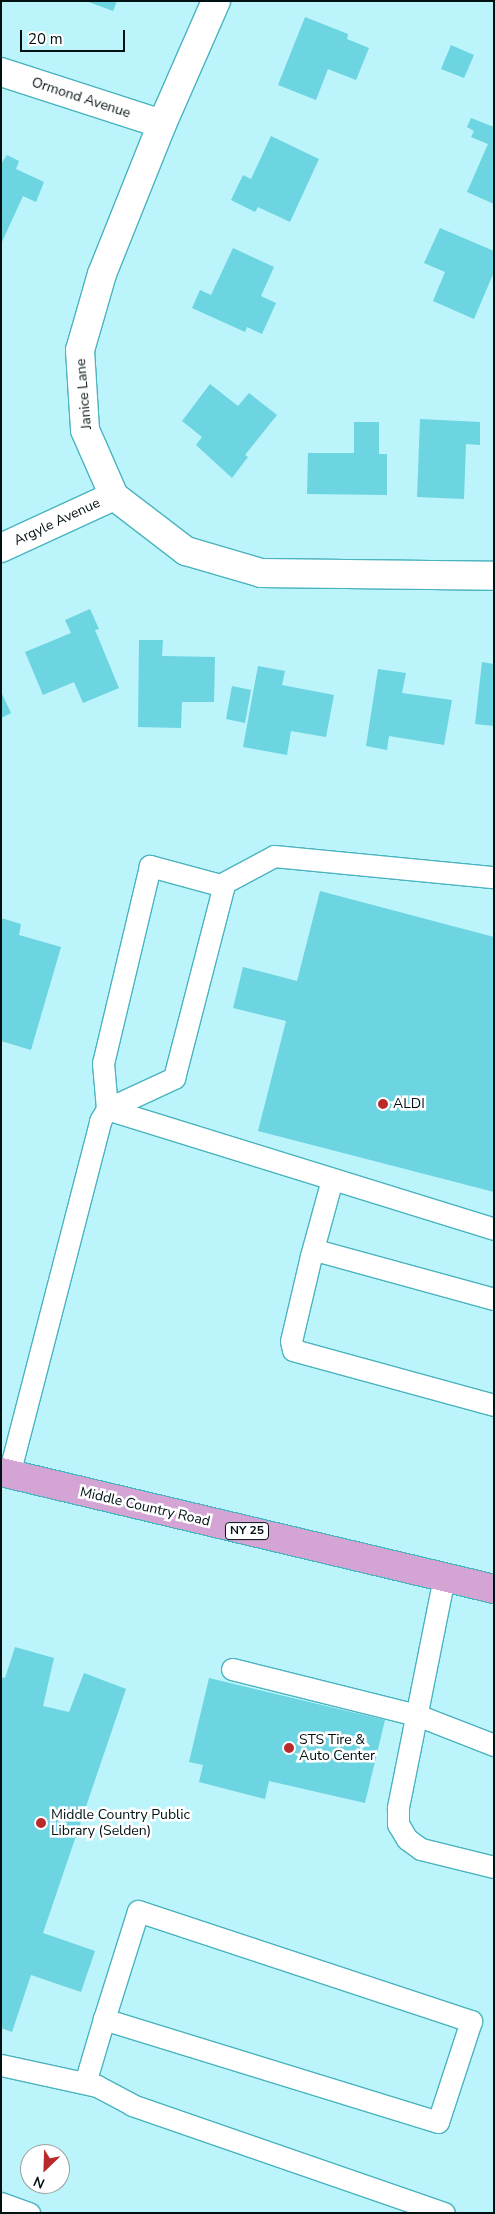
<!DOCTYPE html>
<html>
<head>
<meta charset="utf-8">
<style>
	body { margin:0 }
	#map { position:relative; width:495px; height:2214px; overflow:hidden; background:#bbf4fb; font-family:"Nunito Sans",sans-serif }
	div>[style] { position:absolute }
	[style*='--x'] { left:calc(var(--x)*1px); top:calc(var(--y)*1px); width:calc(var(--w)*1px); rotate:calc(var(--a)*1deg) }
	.building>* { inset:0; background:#6dd4e1 }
	.roads { filter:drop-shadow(1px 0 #4ab3bf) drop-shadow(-1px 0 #4ab3bf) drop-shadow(0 1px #4ab3bf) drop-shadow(0 -1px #4ab3bf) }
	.service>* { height:21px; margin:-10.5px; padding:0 10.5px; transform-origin:10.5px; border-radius:10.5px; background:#fff }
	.minor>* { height:28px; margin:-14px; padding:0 14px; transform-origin:14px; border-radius:14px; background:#fff }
	.primary>* { height:28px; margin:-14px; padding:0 14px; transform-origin:14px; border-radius:14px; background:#d3a4d4 }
	.dots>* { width:14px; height:14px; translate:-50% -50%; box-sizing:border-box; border:2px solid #fff; border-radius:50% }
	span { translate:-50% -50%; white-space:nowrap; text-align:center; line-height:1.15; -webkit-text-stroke:5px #fff; paint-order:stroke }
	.shield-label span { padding:1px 4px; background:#fff; border:1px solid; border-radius:4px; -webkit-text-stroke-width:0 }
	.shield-label { font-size:12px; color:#001114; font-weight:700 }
	.street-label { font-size:14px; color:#001114 }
	.poi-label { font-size:14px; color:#001114 }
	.left { translate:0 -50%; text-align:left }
	.frame { position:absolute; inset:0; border:2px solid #001114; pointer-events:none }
	.north { position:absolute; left:20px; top:2144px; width:50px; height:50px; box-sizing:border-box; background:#fff; border:1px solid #99a0a1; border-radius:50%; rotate:204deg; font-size:14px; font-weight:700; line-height:20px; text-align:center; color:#001114 }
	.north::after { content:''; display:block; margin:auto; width:18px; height:22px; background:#ba2a2b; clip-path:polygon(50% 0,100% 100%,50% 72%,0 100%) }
	.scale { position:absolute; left:20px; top:30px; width:105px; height:22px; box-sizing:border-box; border:2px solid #001114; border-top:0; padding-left:6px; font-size:15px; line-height:18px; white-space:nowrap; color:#001114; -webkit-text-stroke:4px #fff; paint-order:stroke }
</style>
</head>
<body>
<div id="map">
	<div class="building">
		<div style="clip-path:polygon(86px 1px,117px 1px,113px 11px)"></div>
		<div style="clip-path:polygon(305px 17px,348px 34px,347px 39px,369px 48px,356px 80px,328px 69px,316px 100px,278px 85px)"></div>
		<div style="clip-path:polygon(451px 45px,474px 55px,464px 78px,441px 69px)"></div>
		<div style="clip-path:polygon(471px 118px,494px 127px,494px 204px,467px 192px,488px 144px,471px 137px,474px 131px,467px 127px)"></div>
		<div style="clip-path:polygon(271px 136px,319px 159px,290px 222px,258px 207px,255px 212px,231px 200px,243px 175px,251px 179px)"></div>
		<div style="clip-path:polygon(7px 155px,19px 161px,16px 169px,44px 182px,36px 202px,23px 196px,1px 244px,1px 164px)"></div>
		<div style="clip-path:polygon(440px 228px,494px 251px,494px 272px,474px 319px,433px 301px,445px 272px,424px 263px)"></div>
		<div style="clip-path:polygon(233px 248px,274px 267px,261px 296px,276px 303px,262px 334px,247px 327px,245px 332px,192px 308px,200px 290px,211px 295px)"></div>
		<div style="clip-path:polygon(210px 384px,238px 406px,249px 393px,277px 415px,245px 455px,248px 457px,232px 478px,196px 445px,202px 437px,182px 421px)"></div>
		<div style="clip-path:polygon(420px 419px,480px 422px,480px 445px,466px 444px,464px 499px,417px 497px)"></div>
		<div style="clip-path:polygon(354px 422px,379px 422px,379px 454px,387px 454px,387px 495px,307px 494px,308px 453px,354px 453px)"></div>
		<div style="clip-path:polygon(90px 609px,99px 629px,95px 630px,119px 688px,83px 703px,74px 682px,43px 695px,25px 652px,71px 633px,65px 620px)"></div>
		<div style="clip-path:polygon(139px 640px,163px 640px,162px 656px,215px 657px,214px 702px,182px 702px,181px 728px,138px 727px)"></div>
		<div style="clip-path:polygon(482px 662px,494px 664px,494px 726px,475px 724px)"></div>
		<div style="clip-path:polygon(258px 666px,285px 671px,282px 685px,334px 695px,326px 737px,291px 731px,287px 755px,243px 747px)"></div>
		<div style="clip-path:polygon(378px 669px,406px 673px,402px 693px,452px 700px,444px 745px,389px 736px,387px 750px,366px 746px)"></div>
		<div style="clip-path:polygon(232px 686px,251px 690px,245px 723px,226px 719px)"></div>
		<div style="clip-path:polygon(1px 692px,11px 713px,1px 718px)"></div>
		<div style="clip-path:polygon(320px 891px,494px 937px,494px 1192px,258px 1131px,286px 1021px,233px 1008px,243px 967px,297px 981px)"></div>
		<div style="clip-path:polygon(1px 918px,21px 924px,19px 935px,61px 947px,31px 1050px,1px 1041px)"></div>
		<div style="clip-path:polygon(15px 1647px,54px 1658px,43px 1706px,69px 1712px,84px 1673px,126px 1689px,43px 1933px,95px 1951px,81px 1992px,31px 1975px,12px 2032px,1px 2028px,1px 1677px,5px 1678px)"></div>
		<div style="clip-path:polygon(209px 1678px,385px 1720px,365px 1803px,269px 1781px,265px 1799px,199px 1782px,203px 1765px,189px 1762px)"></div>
	</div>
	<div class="roads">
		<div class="service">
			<div style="--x:220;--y:885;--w:61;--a:-28.2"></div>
			<div style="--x:274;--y:856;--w:221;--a:5.5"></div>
			<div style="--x:311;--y:1256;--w:80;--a:-74.7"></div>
			<div style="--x:494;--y:1299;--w:181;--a:-164.7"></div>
			<div style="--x:319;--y:1251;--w:9;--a:148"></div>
			<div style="--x:311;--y:1256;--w:87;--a:103.2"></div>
			<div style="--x:291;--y:1341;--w:9;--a:77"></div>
			<div style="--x:293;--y:1350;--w:208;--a:15.3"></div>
			<div style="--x:9;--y:1474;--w:365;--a:-75.5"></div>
			<div style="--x:100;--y:1121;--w:14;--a:-60"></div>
			<div style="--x:107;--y:1109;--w:74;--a:-24.8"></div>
			<div style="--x:174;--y:1078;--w:195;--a:-75.5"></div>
			<div style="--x:223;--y:889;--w:5;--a:-127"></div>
			<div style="--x:220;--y:885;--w:73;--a:-164.8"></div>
			<div style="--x:150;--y:866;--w:203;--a:103.4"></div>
			<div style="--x:103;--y:1063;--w:46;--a:85"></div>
			<div style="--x:107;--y:1109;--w:405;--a:17.2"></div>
			<div style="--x:444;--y:1577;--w:236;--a:101.3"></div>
			<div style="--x:398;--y:1808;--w:16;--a:90"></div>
			<div style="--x:398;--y:1824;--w:17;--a:59"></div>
			<div style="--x:407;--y:1839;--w:17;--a:36"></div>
			<div style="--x:421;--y:1849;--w:75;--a:13.9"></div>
			<div style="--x:232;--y:1669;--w:191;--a:14"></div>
			<div style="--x:417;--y:1715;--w:83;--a:21.3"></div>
			<div style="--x:1;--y:2065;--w:98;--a:12.3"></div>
			<div style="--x:97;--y:2086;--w:40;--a:28"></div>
			<div style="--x:132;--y:2105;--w:330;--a:19.1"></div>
			<div style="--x:85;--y:2083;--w:67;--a:-73.5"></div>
			<div style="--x:104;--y:2019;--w:113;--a:-72.5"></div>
			<div style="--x:138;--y:1911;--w:351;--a:18.3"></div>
			<div style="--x:471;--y:2021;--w:106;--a:108.1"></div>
			<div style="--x:438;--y:2122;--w:350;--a:-162.9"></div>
			<div style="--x:1;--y:2203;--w:30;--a:20"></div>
		</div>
		<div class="minor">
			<div style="--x:216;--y:1;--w:134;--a:113.7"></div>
			<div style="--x:162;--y:124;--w:162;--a:111.8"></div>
			<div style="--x:102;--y:274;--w:79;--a:106.1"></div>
			<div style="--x:80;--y:350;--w:80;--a:86.4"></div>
			<div style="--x:85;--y:430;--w:72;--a:66.3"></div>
			<div style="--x:114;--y:496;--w:91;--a:37.4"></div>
			<div style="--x:186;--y:551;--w:78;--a:16.3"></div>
			<div style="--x:261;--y:573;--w:233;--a:0.7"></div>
			<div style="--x:1;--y:72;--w:169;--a:17.9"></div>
			<div style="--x:1;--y:548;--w:124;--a:-24.7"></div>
		</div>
		<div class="primary">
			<div style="--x:1;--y:1472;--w:507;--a:13.35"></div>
		</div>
	</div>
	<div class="dots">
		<div style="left:383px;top:1104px;background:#ba2a2b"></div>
		<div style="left:289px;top:1748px;background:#ba2a2b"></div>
		<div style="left:41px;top:1823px;background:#ba2a2b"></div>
	</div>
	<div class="shield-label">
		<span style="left:247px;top:1531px">NY 25</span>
	</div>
	<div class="street-label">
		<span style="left:81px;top:98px;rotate:18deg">Ormond Avenue</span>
		<span style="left:84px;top:394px;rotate:-95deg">Janice Lane</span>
		<span style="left:57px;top:522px;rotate:-25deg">Argyle Avenue</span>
		<span style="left:145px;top:1507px;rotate:13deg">Middle Country Road</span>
	</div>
	<div class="poi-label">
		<span class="left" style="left:393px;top:1104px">ALDI</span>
		<span class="left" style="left:299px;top:1748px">STS Tire &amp;<br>Auto Center</span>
		<span class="left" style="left:51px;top:1823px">Middle Country Public<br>Library (Selden)</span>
	</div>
	<div class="frame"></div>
	<div class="north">N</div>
	<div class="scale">20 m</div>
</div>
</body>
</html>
